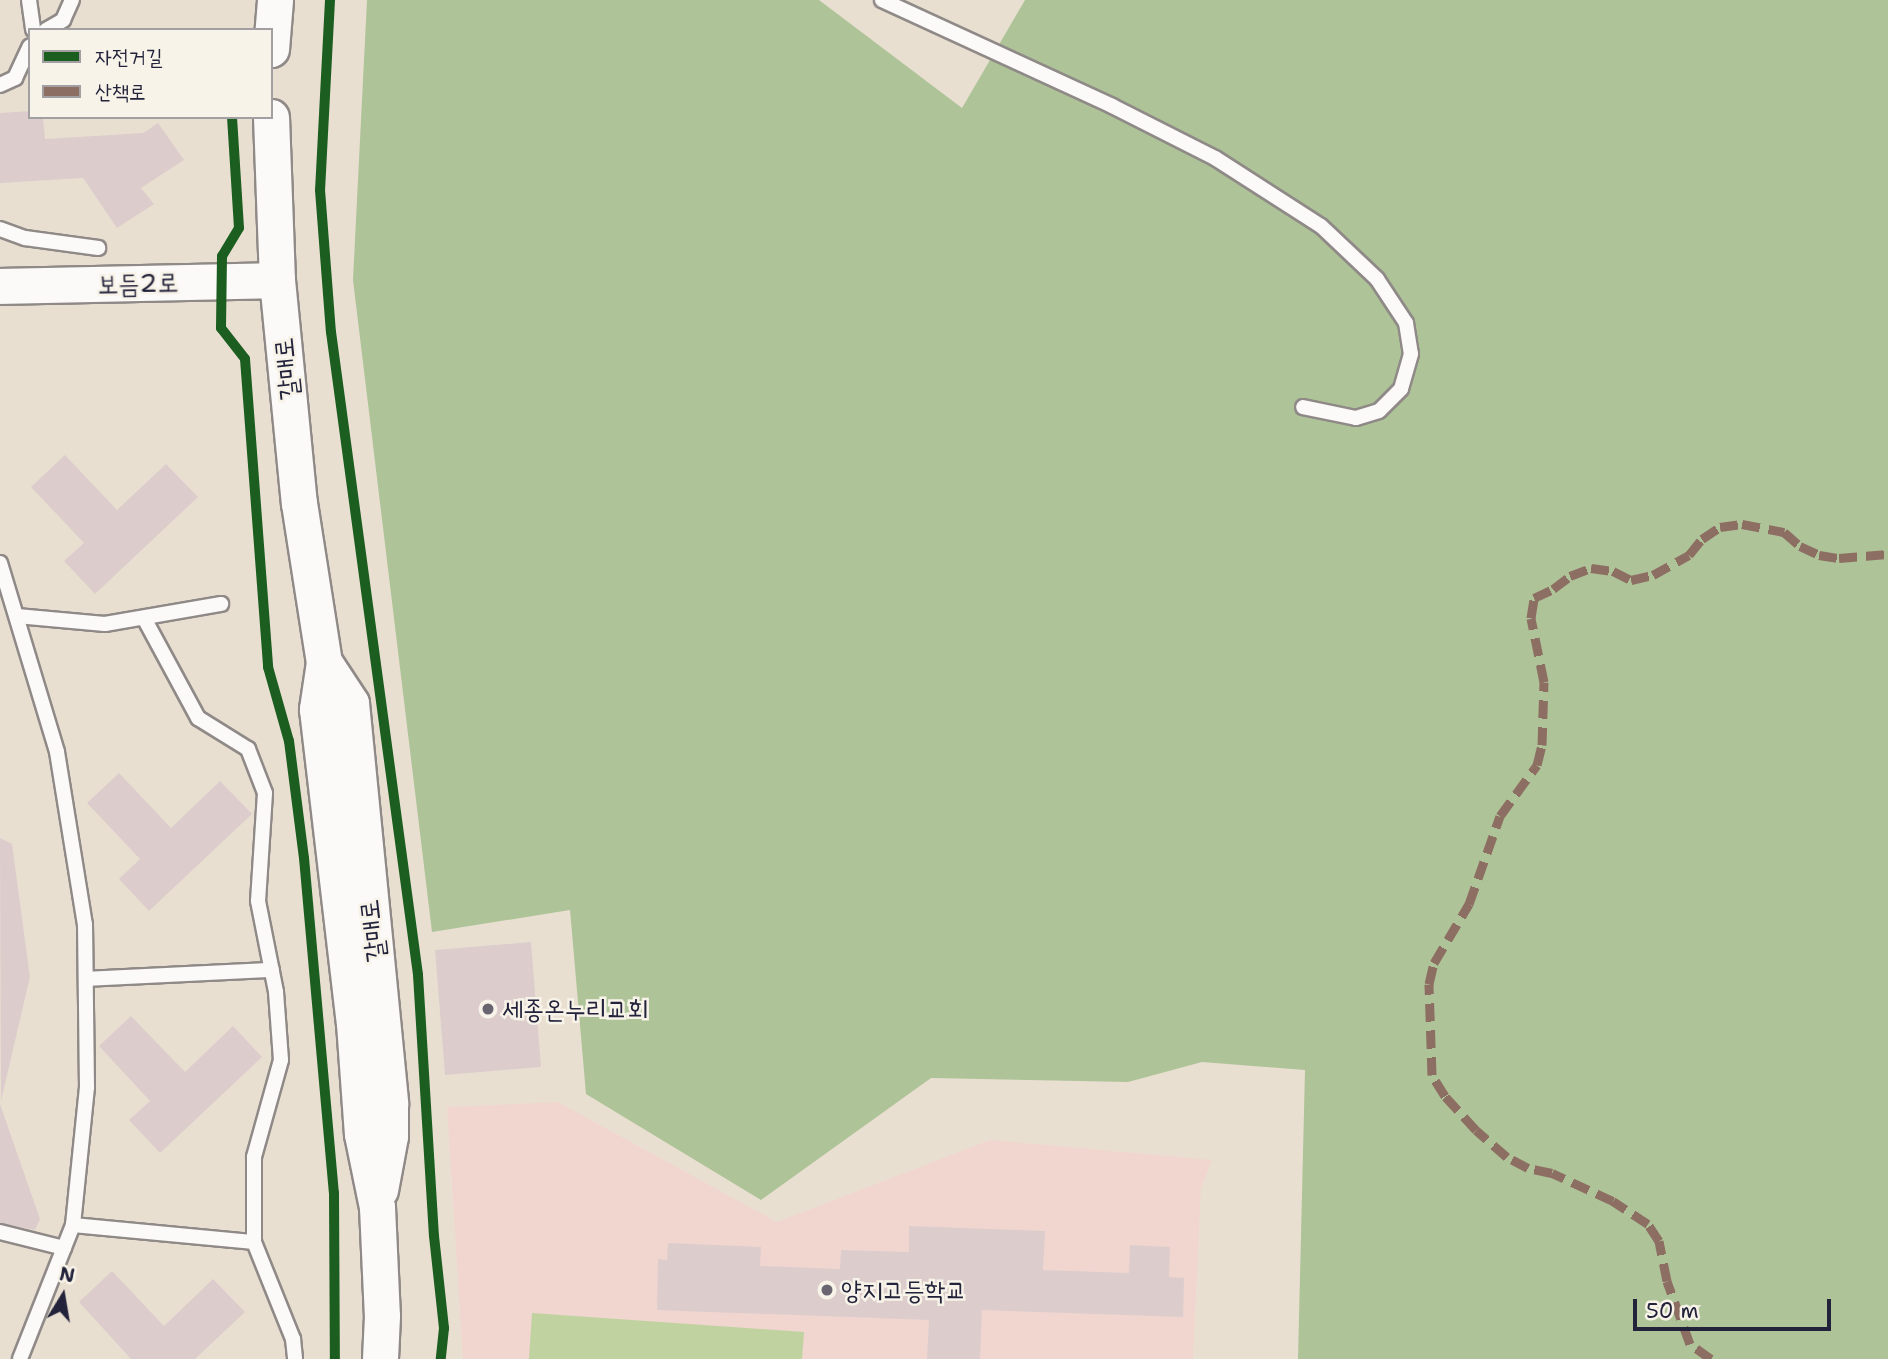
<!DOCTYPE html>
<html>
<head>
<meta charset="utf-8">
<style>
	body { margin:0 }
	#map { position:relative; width:1888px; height:1359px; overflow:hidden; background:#e9dfd1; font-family:"Shantell Sans","Poor Story",sans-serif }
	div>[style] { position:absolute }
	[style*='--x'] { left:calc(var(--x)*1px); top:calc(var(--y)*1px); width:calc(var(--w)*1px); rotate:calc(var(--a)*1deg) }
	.built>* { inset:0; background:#f1d6d0 }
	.green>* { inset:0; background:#bfd29f }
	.forest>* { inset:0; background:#aec397 }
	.building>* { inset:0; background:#dccdcc }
	.roads { filter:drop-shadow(2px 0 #8f8a87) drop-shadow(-2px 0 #8f8a87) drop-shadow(0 2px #8f8a87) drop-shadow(0 -2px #8f8a87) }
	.service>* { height:14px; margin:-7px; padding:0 7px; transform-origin:7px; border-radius:7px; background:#fcfaf8 }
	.tertiary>* { height:35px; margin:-17.5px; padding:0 17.5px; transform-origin:17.5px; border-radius:17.5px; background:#fcfaf8 }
	.quiet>* { height:9px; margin-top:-4.5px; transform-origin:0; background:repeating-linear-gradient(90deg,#8d6e63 0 18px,transparent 0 27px) }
	.cycleway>* { height:10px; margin:-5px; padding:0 5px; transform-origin:5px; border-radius:5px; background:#1b5e20 }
	.dots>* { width:19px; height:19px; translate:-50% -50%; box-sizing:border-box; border:4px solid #f7f3e8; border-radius:50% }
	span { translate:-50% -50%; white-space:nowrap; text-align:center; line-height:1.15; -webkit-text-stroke:5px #f7f3e8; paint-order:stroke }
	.street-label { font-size:26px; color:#22223b }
	.poi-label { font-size:26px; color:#22223b }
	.left { translate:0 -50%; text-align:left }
	.legend { position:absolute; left:28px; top:28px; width:245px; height:91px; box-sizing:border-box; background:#f7f3e8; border:2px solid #a29fa3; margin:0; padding:9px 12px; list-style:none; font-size:21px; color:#22223b }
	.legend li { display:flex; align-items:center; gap:14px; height:35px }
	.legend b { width:35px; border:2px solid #a29fa3 }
	.north { position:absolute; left:28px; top:1261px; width:70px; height:70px; -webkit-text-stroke:5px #f7f3e8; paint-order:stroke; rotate:11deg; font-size:19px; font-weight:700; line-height:28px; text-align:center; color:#22223b }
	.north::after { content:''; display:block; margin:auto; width:24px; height:32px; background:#22223b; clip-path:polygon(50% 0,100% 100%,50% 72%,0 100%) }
	.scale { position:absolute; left:1633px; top:1299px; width:198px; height:32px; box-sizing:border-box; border:4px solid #22223b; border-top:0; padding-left:9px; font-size:21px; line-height:24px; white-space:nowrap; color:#22223b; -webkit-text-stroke:5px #f7f3e8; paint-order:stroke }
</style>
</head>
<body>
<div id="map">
	<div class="built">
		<div style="clip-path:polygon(558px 1102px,777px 1222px,990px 1140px,1212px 1160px,1201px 1189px,1193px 1359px,463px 1359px,447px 1107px)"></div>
	</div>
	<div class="green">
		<div style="clip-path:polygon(532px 1313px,804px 1332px,802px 1359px,529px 1359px)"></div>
	</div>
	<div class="forest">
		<div style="clip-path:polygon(367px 0,819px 0,962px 108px,1025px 0,1888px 0,1888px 1359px,1298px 1359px,1305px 1070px,1202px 1062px,1128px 1082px,931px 1078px,761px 1200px,586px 1094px,570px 910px,432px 932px,353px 280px)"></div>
	</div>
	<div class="building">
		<div style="clip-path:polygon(30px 111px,30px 117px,43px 117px,45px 139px,143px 133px,158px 123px,184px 160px,141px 188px,154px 204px,117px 228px,83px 178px,0 183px,0 113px)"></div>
		<div style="clip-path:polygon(65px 455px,117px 510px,166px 464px,198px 497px,95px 594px,64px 561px,84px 543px,31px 487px)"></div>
		<div style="clip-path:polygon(119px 773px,171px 828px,220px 781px,252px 814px,149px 911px,119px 879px,140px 859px,87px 803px)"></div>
		<div style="clip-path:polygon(0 838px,12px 844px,30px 977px,1px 1101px)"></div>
		<div style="clip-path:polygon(531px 942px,541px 1067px,445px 1075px,435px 950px)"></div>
		<div style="clip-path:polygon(131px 1016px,185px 1072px,233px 1026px,262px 1057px,160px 1153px,129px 1120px,150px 1101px,99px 1046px)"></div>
		<div style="clip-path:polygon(0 1104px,40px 1219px,35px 1230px,0 1223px)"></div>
		<div style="clip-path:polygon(909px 1226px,1045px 1231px,1043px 1270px,1129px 1273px,1130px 1245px,1170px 1247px,1169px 1277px,1184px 1278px,1183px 1317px,982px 1310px,980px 1359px,927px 1359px,929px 1320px,657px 1310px,658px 1259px,667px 1260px,668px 1243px,761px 1247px,760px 1266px,840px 1269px,841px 1250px,909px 1252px)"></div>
		<div style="clip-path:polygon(112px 1271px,164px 1326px,213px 1279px,245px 1312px,195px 1359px,131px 1359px,79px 1302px)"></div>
	</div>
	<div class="roads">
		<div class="service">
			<div style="--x:29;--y:0;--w:30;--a:82"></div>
			<div style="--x:882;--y:0;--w:253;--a:24.7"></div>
			<div style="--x:1112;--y:106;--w:115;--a:26.8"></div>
			<div style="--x:1215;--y:158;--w:126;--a:32.7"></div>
			<div style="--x:1321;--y:226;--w:77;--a:43.4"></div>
			<div style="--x:1377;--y:279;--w:53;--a:56.6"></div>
			<div style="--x:1406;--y:323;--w:31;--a:81"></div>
			<div style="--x:1411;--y:354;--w:36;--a:106"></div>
			<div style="--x:1401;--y:389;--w:31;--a:135"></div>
			<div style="--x:1379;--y:411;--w:24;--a:163"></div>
			<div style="--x:1356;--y:418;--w:54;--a:-168.3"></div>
			<div style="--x:46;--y:30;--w:20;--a:-30"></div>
			<div style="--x:63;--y:20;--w:22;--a:-66"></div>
			<div style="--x:0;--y:85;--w:17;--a:-25"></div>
			<div style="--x:15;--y:78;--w:35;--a:-65"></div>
			<div style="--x:0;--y:229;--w:27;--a:20"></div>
			<div style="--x:25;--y:238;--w:74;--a:7.8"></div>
			<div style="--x:0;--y:563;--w:197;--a:73.2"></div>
			<div style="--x:57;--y:752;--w:174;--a:80.8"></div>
			<div style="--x:85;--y:924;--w:163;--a:89.3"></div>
			<div style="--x:87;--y:1087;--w:139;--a:95.8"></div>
			<div style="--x:73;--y:1225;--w:144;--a:111.6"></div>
			<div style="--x:17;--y:616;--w:88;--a:5.2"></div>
			<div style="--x:105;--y:624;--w:118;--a:-9.8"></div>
			<div style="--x:144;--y:618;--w:114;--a:61.6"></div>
			<div style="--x:198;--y:718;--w:59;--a:31.8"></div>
			<div style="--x:248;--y:749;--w:47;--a:68.9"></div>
			<div style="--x:265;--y:793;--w:108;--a:93.7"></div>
			<div style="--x:258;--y:901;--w:93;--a:78.8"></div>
			<div style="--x:276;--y:992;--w:68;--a:85.8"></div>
			<div style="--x:281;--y:1060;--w:101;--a:105.6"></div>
			<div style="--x:254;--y:1157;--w:85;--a:90"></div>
			<div style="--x:254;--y:1242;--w:105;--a:68.1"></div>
			<div style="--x:293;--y:1339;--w:20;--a:84"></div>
			<div style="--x:86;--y:979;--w:186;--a:-2.8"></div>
			<div style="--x:73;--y:1225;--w:182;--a:5.4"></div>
			<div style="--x:0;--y:1232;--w:66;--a:14"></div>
		</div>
		<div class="tertiary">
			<div style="--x:271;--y:49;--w:49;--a:-85.3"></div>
			<div style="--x:271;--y:117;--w:163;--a:87.9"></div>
			<div style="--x:277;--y:280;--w:224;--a:84.4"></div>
			<div style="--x:299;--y:503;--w:161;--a:81.1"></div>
			<div style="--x:324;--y:662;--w:48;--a:98.5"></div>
			<div style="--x:317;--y:709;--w:316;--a:83.3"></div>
			<div style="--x:354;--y:1023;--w:111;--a:85.9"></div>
			<div style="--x:362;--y:1134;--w:75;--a:78.4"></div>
			<div style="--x:377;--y:1207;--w:109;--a:87.4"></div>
			<div style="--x:382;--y:1316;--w:43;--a:92.7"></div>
			<div style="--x:0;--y:286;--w:277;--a:-1.2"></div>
			<div style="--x:324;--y:662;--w:49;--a:56.6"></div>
			<div style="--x:351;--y:703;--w:403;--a:84.4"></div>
			<div style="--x:390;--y:1104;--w:32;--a:90"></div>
			<div style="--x:390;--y:1136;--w:55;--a:100.5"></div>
		</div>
	</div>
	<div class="quiet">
		<div style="--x:1711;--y:1359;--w:26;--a:-144"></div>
		<div style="--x:1690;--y:1344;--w:67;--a:-110.1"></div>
		<div style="--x:1667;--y:1281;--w:41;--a:-101.3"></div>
		<div style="--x:1659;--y:1241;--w:20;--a:-123"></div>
		<div style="--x:1648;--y:1224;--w:42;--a:-146.7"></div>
		<div style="--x:1613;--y:1201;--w:67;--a:-155.3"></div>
		<div style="--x:1552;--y:1173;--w:25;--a:-168"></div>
		<div style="--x:1528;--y:1168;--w:24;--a:-152"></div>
		<div style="--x:1507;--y:1157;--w:41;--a:-138.9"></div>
		<div style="--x:1476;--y:1130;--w:46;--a:-132.4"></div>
		<div style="--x:1445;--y:1096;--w:25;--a:-122"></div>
		<div style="--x:1432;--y:1075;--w:91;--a:-91.9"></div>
		<div style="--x:1429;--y:984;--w:22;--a:-77"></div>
		<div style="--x:1434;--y:963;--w:69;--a:-59.3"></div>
		<div style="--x:1469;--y:904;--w:93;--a:-70.6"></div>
		<div style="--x:1500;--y:816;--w:63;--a:-54"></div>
		<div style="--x:1537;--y:765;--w:21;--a:-76"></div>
		<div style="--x:1542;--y:745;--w:63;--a:-88.2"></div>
		<div style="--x:1544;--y:682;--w:65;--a:-101.5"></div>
		<div style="--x:1531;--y:618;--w:20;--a:-81"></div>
		<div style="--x:1534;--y:598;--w:21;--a:-25"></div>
		<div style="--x:1553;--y:589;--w:21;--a:-37"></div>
		<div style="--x:1570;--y:576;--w:22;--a:-21"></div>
		<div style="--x:1591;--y:568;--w:22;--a:8"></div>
		<div style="--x:1613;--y:571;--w:20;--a:27"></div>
		<div style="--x:1631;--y:580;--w:23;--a:-13"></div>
		<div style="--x:1653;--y:575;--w:41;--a:-29.1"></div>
		<div style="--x:1689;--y:555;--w:21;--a:-51"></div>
		<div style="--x:1702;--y:539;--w:22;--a:-34"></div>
		<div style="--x:1720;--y:527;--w:22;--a:-8"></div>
		<div style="--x:1742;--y:524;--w:43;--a:10.8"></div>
		<div style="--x:1784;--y:532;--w:21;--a:41"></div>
		<div style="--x:1800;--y:546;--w:21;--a:25"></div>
		<div style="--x:1819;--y:555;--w:20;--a:9"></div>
		<div style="--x:1839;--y:558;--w:49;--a:-4.7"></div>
	</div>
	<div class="cycleway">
		<div style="--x:330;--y:0;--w:190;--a:93"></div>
		<div style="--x:320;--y:190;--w:142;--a:85.6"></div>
		<div style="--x:331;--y:332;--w:649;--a:82.29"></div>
		<div style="--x:418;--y:975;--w:261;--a:86.5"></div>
		<div style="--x:434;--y:1236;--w:93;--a:83.8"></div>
		<div style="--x:444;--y:1328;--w:31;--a:96"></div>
		<div style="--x:232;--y:117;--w:111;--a:86.4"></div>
		<div style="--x:239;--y:228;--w:33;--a:121"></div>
		<div style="--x:222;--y:256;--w:72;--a:90.8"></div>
		<div style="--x:221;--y:328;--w:39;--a:52"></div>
		<div style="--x:245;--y:359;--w:309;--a:85.7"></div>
		<div style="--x:268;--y:667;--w:77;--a:74.2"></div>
		<div style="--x:289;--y:741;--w:118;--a:82.7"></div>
		<div style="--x:304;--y:858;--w:336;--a:84.9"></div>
		<div style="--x:334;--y:1193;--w:166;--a:89.7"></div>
	</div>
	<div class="dots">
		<div style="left:488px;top:1009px;background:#686470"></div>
		<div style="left:827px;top:1290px;background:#686470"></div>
	</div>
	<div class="street-label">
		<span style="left:138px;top:283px;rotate:-1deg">보듬2로</span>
		<span style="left:286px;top:369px;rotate:-96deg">갈매로</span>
		<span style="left:372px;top:931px;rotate:-97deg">갈매로</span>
	</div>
	<div class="poi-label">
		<span class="left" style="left:502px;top:1009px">세종온누리교회</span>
		<span class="left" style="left:841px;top:1290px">양지고등학교</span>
	</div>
	<ul class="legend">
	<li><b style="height:9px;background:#1b5e20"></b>자전거길</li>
	<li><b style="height:9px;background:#8d6e63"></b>산책로</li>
	</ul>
	<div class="north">N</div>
	<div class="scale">50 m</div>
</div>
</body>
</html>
